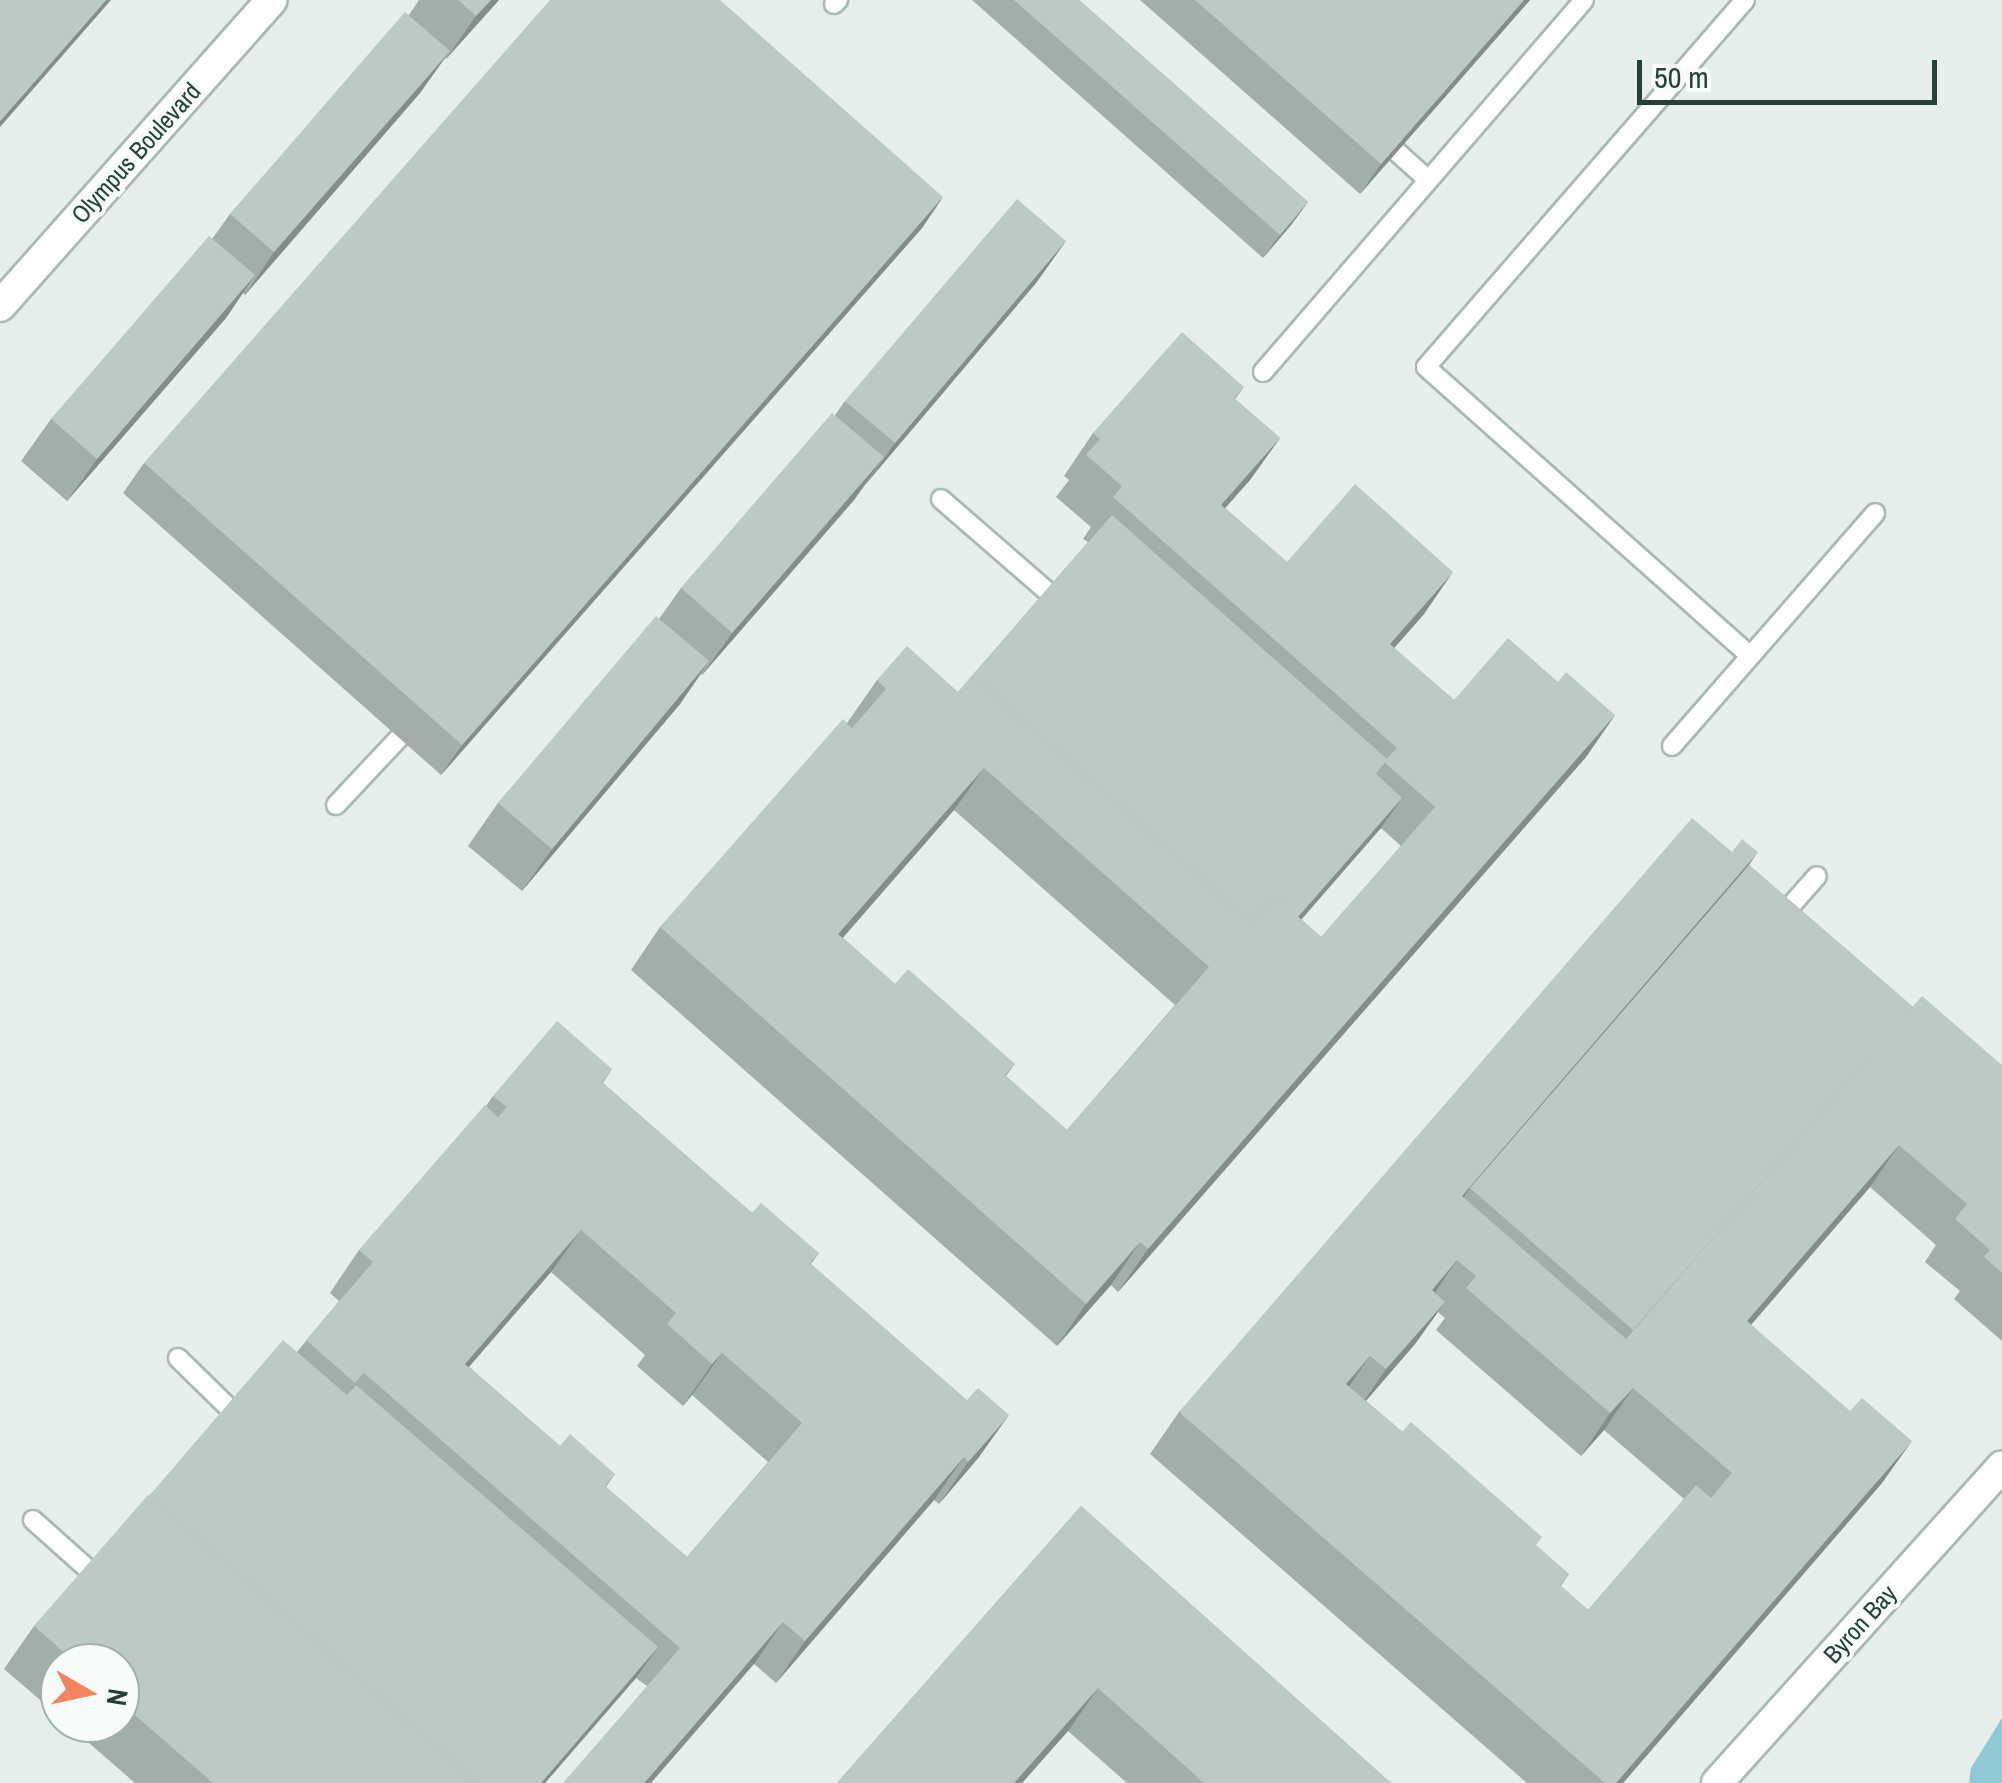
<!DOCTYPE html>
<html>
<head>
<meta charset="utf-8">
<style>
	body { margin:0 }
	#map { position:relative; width:2002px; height:1783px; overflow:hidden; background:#e6efeb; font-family:"Archivo Narrow",sans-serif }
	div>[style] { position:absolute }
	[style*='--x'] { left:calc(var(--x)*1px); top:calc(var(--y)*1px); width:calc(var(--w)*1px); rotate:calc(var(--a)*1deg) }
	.water>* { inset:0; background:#8ec9d4 }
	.roads { filter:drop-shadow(2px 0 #a8b8b2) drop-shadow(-2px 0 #a8b8b2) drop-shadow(0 2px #a8b8b2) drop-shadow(0 -2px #a8b8b2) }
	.lane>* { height:18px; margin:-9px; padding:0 9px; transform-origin:9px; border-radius:9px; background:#fff }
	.street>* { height:30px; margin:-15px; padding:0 15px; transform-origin:15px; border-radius:15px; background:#fff }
	.secondary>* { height:30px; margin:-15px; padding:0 15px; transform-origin:15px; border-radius:15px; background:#fff }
	.wall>* { inset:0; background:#a1aea9 }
	.shaded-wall>* { inset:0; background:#838d89 }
	.building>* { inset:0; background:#bbcac4 }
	span { translate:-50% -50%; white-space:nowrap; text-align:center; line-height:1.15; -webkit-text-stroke:8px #f7fbf9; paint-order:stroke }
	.street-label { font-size:25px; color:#24423a }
	.north { position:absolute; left:40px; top:1643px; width:100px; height:100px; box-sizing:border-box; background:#f7fbf9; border:2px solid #a3b1ad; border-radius:50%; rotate:99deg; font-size:28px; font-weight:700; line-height:40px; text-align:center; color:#24423a }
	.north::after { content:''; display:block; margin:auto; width:35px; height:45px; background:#f4845f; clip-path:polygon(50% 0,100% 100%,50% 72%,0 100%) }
	.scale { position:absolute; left:1637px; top:60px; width:300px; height:45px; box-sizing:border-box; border:5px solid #24423a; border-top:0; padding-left:12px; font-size:30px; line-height:35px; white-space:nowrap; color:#24423a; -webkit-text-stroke:8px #f7fbf9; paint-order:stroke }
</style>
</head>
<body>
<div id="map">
	<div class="water">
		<div style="clip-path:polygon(2002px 1718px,2002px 1783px,1969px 1783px,1971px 1768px)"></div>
	</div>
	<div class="roads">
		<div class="lane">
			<div style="--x:1745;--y:0;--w:486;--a:131"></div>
			<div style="--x:1426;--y:367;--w:434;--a:41.7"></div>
			<div style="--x:834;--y:4;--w:6;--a:-45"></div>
			<div style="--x:1397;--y:152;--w:40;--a:42"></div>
			<div style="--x:1263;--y:372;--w:491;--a:-49.2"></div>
			<div style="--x:941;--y:499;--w:143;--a:41"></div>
			<div style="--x:1672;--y:746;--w:309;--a:-48.9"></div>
			<div style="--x:336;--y:805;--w:92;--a:-46.8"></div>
			<div style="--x:1779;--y:919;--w:57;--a:-48.5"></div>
			<div style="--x:178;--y:1358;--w:71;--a:44.4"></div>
			<div style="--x:33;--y:1520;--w:75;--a:41.8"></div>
		</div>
		<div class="street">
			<div style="--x:1717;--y:1783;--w:426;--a:-48"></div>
		</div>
		<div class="secondary">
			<div style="--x:0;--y:306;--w:409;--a:-48.4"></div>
		</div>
	</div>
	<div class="wall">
		<div style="clip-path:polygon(419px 0,499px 0,446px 59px,445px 57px,420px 93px,245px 295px,243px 293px,226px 318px,67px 501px,21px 461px,51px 419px,212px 239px,230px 214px,409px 15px)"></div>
		<div style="clip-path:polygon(972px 0,1079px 0,1308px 202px,1291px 225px,1263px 258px)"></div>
		<div style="clip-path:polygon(1140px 0,1530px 0,1360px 194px)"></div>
		<div style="clip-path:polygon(943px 197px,922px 228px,441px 775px,123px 493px,144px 463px)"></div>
		<div style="clip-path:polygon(1066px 241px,1036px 283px,865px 485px,854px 500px,702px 675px,701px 674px,680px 704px,522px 891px,468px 846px,498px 803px,659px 619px,681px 588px,835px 415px,845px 401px)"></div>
		<div style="clip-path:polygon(evenodd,1244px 387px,1235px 399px,1280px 438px,1250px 480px,1225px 508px,1287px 562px,1424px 614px,1394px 648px,1454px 700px,1558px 682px,1615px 715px,1586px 757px,1118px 1292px,1111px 1285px,1057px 1346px,631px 970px,660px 927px,847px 723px,877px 680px,958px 692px,1088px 542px,1083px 539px,1091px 527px,1056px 497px,1069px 480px,1064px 476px,1093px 433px,1244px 387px,954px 810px,1175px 1005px,1067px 1130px,1006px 1076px,1015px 1064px,895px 984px,843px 938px,954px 810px,1244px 387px,1381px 828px,1401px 846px,1321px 937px,1301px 919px,1381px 828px)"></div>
		<div style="clip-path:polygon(evenodd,1732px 852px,1749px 865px,1913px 1007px,2002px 1065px,2002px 1341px,1954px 1299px,1960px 1291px,1925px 1262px,1936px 1245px,1870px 1187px,1751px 1325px,1882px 1483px,1623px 1783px,1527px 1783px,1150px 1454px,1179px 1412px,1732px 852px,1438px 1312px,1445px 1318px,1436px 1330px,1581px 1456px,1604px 1430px,1684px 1499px,1588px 1610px,1561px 1586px,1569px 1574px,1366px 1401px,1415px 1344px,1438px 1312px)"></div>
		<div style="clip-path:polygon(evenodd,612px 1069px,603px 1083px,752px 1213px,819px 1253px,811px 1264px,979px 1457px,939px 1504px,934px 1500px,776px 1683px,754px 1664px,647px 1686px,636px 1678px,545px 1783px,135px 1783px,66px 1723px,120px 1723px,120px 1663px,60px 1663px,60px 1717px,4px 1669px,34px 1626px,149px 1496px,297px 1352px,339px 1301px,330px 1293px,359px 1250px,486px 1106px,493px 1096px,612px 1069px,551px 1272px,645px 1355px,637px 1366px,683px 1406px,692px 1395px,768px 1462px,687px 1557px,606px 1487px,615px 1474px,560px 1446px,469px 1367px,551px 1272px)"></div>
		<div style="clip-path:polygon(1081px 1506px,1391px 1783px,1127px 1783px,1068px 1731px,1022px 1783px,837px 1783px)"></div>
	</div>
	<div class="shaded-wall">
		<div style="clip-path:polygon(106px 0,111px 0,0 127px,0 121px)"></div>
		<div style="clip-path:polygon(491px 0,499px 0,446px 59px,476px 16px)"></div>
		<div style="clip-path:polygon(1524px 0,1530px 0,1360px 194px,1381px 164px)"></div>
		<div style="clip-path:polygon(450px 51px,420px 93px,245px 295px,274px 252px)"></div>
		<div style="clip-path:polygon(943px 197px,922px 228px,441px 775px,462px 745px)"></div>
		<div style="clip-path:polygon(1308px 202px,1291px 225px,1263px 258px,1280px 235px)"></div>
		<div style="clip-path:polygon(1066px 241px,1036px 283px,865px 485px,895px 443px)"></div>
		<div style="clip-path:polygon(255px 275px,226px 318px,67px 501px,97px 459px)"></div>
		<div style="clip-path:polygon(1280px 438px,1250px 480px,1191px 547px,1221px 505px)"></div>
		<div style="clip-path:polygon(884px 457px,854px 500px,702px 675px,732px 633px)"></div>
		<div style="clip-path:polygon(1453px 572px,1424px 614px,1360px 687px,1390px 644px)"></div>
		<div style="clip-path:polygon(709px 661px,680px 704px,522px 891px,552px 849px)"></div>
		<div style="clip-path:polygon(1615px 715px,1586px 757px,1118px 1292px,1148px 1249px)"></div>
		<div style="clip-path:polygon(984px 768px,954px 810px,809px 976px,838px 934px)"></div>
		<div style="clip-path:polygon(1402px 798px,1381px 828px,1268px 958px,1289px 927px)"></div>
		<div style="clip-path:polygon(1758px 852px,1728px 895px,1470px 1188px,1451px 1216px,1462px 1196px)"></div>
		<div style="clip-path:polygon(1899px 1145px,1870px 1187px,1717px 1364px,1747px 1321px)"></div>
		<div style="clip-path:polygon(581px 1230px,551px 1272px,435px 1406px,465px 1364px)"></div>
		<div style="clip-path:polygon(1140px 1242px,1111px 1285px,1057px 1346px,1086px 1304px)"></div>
		<div style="clip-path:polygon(1457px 1260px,1428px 1303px,1432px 1290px)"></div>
		<div style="clip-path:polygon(1445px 1302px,1415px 1344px,1357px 1411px,1386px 1369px)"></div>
		<div style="clip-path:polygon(722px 1353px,692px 1395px,683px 1406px,712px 1364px)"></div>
		<div style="clip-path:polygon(1370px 1356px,1341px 1398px,1346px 1384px)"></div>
		<div style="clip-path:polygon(1633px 1388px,1604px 1430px,1581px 1456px,1610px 1413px)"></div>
		<div style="clip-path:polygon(1009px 1415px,979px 1457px,939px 1504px,968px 1462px)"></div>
		<div style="clip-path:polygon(1912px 1441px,1882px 1483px,1623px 1783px,1616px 1783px)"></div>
		<div style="clip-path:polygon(964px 1457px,934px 1500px,776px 1683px,805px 1641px)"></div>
		<div style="clip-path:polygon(783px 1622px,754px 1664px,651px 1783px,644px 1783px)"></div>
		<div style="clip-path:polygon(658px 1647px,636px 1678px,545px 1783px,541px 1783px)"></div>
		<div style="clip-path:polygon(1098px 1688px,1068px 1731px,1022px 1783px,1014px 1783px)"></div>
	</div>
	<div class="building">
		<div style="clip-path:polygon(0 0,106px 0,0 121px)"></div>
		<div style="clip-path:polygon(458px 0,491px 0,476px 16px)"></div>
		<div style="clip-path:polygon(550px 0,720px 0,943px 197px,462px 745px,144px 463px)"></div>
		<div style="clip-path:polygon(1014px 0,1079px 0,1308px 202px,1280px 235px)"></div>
		<div style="clip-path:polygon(1195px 0,1524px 0,1381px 164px)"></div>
		<div style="clip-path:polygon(405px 12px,450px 51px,274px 252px,230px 214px)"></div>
		<div style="clip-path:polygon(1017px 199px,1066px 241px,895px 443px,845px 401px)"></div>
		<div style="clip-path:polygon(209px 236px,255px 275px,97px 459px,51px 419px)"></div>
		<div style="clip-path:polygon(evenodd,1182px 332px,1244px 387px,1234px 398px,1280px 438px,1221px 505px,1287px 562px,1355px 484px,1453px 572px,1390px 644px,1454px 700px,1508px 638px,1558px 682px,1566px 672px,1615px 715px,1148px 1249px,1140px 1242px,1086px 1304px,660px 927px,843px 719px,852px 728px,886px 689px,877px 680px,907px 646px,958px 692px,972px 676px,1252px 923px,1275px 896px,1321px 937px,1435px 807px,1384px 762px,1397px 748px,1113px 497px,1122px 486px,1086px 455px,1100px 439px,1093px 433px,1182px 332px,984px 768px,1209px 967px,1067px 1130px,1005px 1075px,1015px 1064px,908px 969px,895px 984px,838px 934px,984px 768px)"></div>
		<div style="clip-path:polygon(832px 413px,884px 457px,732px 633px,681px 588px)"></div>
		<div style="clip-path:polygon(1112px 515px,1387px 759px,1376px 774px,1402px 798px,1298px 917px,1275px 896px,1252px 923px,972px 676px,962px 687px)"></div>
		<div style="clip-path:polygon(656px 616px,709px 661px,552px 849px,498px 803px)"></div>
		<div style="clip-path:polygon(evenodd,1692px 818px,1732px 852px,1742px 839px,1758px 852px,1462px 1196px,1626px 1339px,1922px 996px,2002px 1065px,2002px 1273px,1984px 1257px,1990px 1250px,1955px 1219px,1967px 1204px,1899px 1145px,1747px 1321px,1850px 1411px,1862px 1398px,1912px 1441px,1616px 1783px,1605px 1783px,1179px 1412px,1692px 818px,1457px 1260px,1476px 1276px,1466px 1288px,1610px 1413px,1633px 1388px,1732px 1473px,1711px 1498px,1696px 1485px,1588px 1610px,1560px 1585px,1569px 1574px,1536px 1545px,1542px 1537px,1411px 1422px,1402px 1432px,1346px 1384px,1370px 1356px,1386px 1369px,1445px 1302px,1432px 1290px,1457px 1260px)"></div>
		<div style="clip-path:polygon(1749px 865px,1913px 1007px,1633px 1330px,1470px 1188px)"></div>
		<div style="clip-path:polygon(evenodd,557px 1021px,612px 1069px,602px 1082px,752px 1213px,761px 1203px,819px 1253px,810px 1263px,967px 1400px,978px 1388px,1009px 1415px,968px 1462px,964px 1457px,805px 1641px,783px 1622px,644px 1783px,563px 1783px,680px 1648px,364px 1373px,355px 1383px,306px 1340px,373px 1262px,359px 1250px,485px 1105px,498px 1117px,507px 1107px,493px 1096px,557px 1021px,581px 1230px,676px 1313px,667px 1324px,712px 1364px,722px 1353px,802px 1423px,687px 1557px,605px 1486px,615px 1474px,570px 1434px,560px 1446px,465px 1364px,581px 1230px)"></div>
		<div style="clip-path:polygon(283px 1340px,347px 1395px,356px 1385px,658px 1647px,541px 1783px,478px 1783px,149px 1496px)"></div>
		<div style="clip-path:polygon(148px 1495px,478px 1783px,213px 1783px,120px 1702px,120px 1663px,76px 1663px,34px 1626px)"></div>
		<div style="clip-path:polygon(1081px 1506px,1391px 1783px,1204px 1783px,1098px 1688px,1014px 1783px,837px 1783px)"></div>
	</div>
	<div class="street-label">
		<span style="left:136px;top:153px;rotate:-48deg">Olympus Boulevard</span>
		<span style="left:1860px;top:1624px;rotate:-48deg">Byron Bay</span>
	</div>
	<div class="north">N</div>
	<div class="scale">50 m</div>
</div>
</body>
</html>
